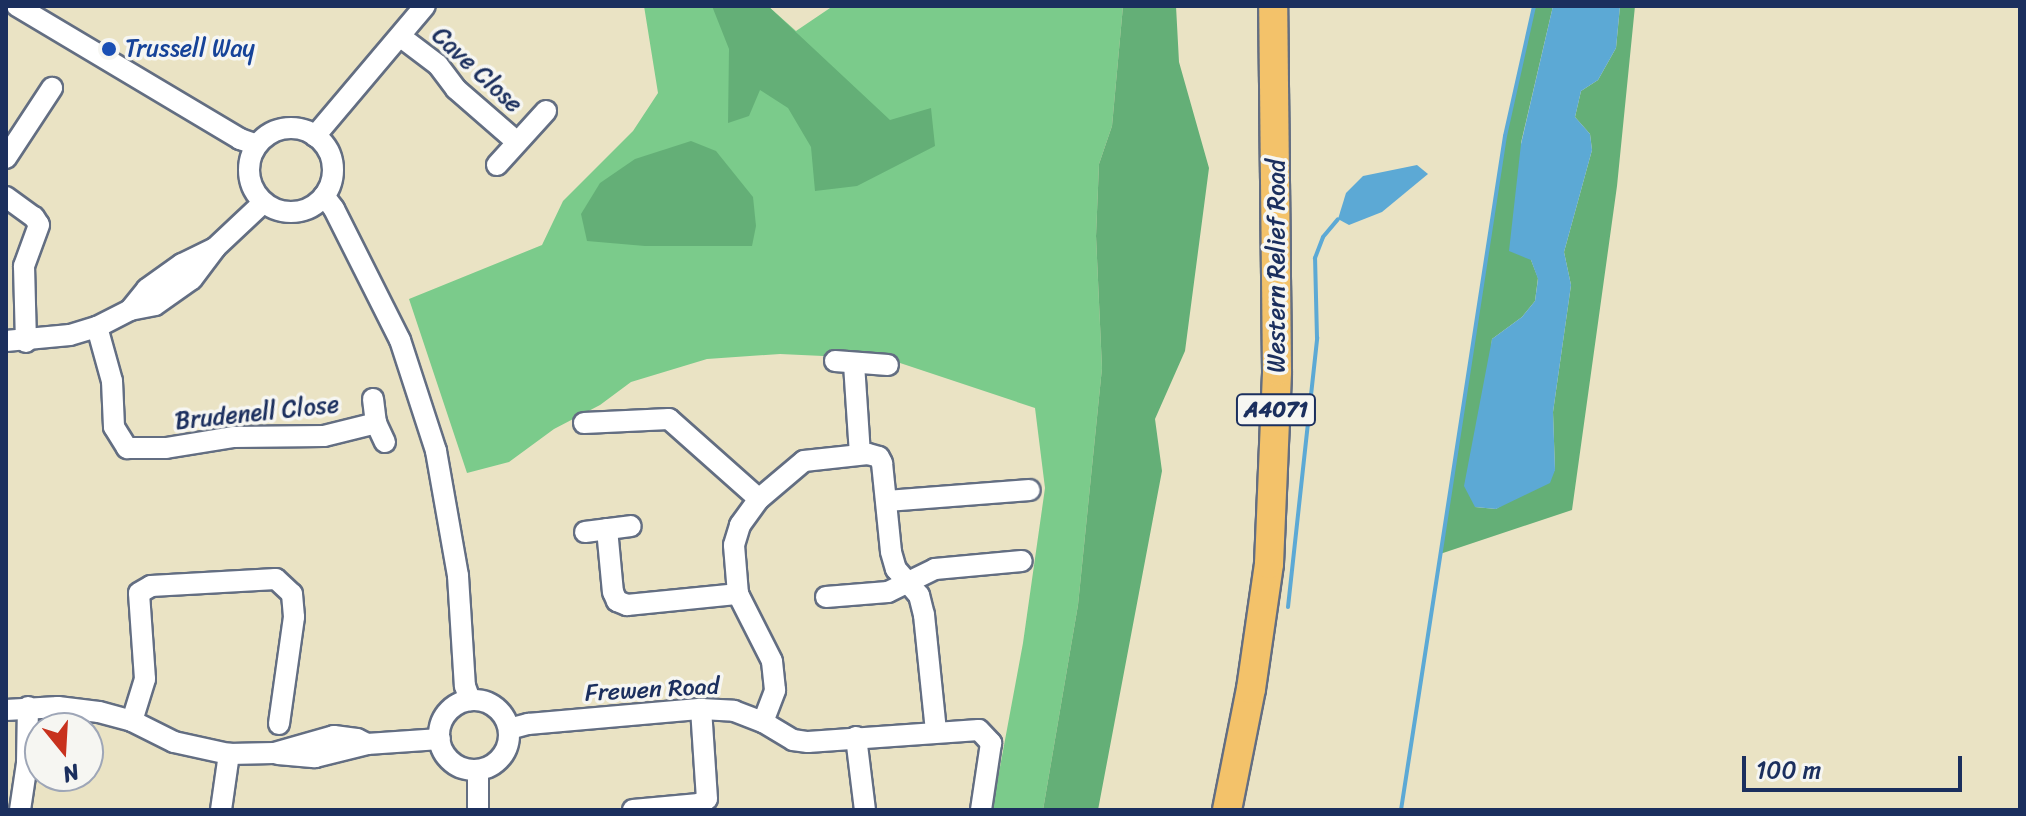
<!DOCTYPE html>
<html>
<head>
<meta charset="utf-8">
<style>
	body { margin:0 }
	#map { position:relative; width:2026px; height:816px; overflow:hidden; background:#eae3c4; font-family:Sriracha,sans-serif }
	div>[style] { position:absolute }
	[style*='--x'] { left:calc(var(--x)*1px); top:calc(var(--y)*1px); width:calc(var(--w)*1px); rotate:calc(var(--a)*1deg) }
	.green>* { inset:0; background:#7bcb8b }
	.forest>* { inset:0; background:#64af77 }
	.water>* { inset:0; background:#5ca9d5 }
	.stream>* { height:4px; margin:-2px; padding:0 2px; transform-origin:2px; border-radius:2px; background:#5ca9d5 }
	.roads { filter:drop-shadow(2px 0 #636e82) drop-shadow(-2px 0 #636e82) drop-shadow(0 2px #636e82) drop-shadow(0 -2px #636e82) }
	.minor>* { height:20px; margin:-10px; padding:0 10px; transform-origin:10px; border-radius:10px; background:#fff }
	.minor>.ring { margin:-10px; padding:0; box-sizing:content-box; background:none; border:20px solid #fff; border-radius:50% }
	.highway>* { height:28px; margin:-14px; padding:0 14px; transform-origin:14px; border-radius:14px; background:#f3c26a }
	.dots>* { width:22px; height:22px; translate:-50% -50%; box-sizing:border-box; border:4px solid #f6f6f2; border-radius:50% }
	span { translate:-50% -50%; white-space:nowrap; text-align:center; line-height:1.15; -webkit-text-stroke:7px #f6f6f2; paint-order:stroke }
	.shield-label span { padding:2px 6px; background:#f6f6f2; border:2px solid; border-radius:6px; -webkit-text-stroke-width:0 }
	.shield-label { font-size:22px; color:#1b2f5e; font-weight:700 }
	.transit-label { font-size:24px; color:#164399 }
	.left { translate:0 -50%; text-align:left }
	.street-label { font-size:24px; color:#1b2f5e }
	.frame { position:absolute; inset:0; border:8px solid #1b2f5e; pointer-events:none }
	.north { position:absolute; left:24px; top:712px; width:80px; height:80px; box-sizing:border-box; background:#f6f6f2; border:2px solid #9ea6b7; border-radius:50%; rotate:162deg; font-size:22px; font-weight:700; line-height:32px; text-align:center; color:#1b2f5e }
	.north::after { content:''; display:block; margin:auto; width:28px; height:36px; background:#c8321e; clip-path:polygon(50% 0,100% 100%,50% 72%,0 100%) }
	.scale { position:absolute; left:1742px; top:756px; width:220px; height:36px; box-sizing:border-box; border:4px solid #1b2f5e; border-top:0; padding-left:10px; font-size:24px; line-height:28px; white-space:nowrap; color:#1b2f5e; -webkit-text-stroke:6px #f6f6f2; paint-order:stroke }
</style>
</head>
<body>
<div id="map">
	<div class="green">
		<div style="clip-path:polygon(644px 6px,768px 6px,796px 31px,833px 6px,1123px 6px,1112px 126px,1099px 164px,1096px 236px,1102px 368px,1078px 605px,1043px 810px,992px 810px,1023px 643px,1045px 488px,1035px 408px,888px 359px,780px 354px,707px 359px,631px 382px,600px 405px,554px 429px,509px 462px,467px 473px,409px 299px,542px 245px,563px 201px,633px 131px,658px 93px)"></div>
	</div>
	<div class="forest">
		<div style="clip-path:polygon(712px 6px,768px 6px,890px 120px,931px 108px,935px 146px,857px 186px,815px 191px,811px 147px,788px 108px,760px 90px,749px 116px,728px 123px,729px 49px)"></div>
		<div style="clip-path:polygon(1123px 6px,1176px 6px,1179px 62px,1209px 168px,1185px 351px,1155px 419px,1162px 471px,1098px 810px,1043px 810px,1078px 605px,1102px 368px,1096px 236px,1099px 164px,1112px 126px)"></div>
		<div style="clip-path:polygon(1534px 6px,1553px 6px,1521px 143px,1531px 260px,1538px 278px,1535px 301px,1522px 317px,1492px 339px,1475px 507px,1496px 509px,1555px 470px,1553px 412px,1571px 285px,1564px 252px,1592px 150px,1590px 134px,1575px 117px,1581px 91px,1598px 80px,1616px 48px,1620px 6px,1635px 6px,1617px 186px,1572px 510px,1440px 554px,1505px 136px)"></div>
		<div style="clip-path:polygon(691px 141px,716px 151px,753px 197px,756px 226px,752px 246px,645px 246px,587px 241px,581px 214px,600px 183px,635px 159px)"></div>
	</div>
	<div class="water">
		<div style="clip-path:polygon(1553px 6px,1620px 6px,1616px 48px,1598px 80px,1581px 91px,1575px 117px,1590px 134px,1592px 150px,1564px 252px,1571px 285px,1553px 412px,1555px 470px,1550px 483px,1496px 509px,1475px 507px,1464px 486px,1492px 339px,1522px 317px,1535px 301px,1538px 279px,1531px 260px,1509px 251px,1521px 144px)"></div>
		<div style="clip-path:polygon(1417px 165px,1428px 174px,1382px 212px,1349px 225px,1338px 219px,1346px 193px,1363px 176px)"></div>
	</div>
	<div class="stream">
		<div style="--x:1288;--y:607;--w:271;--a:-83.8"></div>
		<div style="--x:1317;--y:338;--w:80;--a:-91.4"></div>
		<div style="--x:1315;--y:258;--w:22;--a:-69"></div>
		<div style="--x:1323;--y:237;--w:23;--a:-50"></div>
		<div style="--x:1401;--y:810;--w:682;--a:-81.23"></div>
		<div style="--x:1505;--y:136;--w:133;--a:-77.4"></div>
	</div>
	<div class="roads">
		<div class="minor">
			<div style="--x:17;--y:6;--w:260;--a:30.8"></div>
			<div style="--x:240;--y:139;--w:18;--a:19"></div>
			<div style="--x:401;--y:37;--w:46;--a:37.1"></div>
			<div style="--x:438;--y:65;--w:30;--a:53"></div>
			<div style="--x:456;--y:89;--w:81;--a:41"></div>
			<div class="ring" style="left:249px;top:128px;width:64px;height:64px"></div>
			<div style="--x:315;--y:136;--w:170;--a:-49.8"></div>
			<div style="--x:6;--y:158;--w:84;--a:-56.7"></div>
			<div style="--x:497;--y:165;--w:73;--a:-47.8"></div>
			<div style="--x:324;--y:196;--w:16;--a:52"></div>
			<div style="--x:334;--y:209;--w:147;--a:63.3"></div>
			<div style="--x:400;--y:340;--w:117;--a:72"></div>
			<div style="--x:436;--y:451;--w:127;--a:80"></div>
			<div style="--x:458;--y:576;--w:110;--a:86.4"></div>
			<div style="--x:465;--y:686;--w:15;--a:70"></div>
			<div style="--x:6;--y:197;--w:34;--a:36"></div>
			<div style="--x:34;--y:217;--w:9;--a:58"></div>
			<div style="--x:39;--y:225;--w:44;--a:110.1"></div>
			<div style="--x:24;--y:266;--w:76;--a:88.5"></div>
			<div style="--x:215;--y:248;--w:37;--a:154"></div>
			<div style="--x:182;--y:264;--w:43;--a:144.5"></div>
			<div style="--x:147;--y:289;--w:27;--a:129"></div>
			<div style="--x:130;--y:310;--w:25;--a:-11"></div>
			<div style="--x:155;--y:305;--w:45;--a:-35.1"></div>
			<div style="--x:192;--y:279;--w:39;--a:-53"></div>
			<div style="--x:215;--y:248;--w:66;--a:-43.2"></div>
			<div style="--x:97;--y:327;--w:56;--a:74.5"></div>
			<div style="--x:112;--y:381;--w:46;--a:87.5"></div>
			<div style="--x:114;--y:427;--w:25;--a:58"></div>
			<div style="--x:127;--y:448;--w:39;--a:0"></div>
			<div style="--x:166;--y:448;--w:69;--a:-9.2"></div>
			<div style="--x:234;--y:437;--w:90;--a:-0.6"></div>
			<div style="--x:324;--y:436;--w:54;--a:-14"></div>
			<div style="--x:6;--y:341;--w:64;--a:-5.4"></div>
			<div style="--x:70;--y:335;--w:28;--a:-17"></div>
			<div style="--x:97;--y:327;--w:37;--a:-27"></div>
			<div style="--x:835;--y:361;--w:53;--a:4.3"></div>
			<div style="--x:854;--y:364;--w:90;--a:86.2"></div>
			<div style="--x:373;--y:399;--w:24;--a:83"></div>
			<div style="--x:376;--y:423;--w:21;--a:65"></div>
			<div style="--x:584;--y:423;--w:85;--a:-2.7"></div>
			<div style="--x:669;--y:419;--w:120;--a:41.6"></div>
			<div style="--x:887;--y:501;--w:143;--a:-4.4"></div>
			<div style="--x:607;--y:529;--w:63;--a:84.6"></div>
			<div style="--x:613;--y:592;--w:10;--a:66"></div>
			<div style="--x:617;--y:601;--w:11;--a:22"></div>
			<div style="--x:627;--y:605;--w:112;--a:-5.7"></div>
			<div style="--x:585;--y:532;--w:46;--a:-7.4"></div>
			<div style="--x:826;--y:597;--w:62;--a:-4.6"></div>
			<div style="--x:888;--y:592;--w:52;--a:-26.1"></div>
			<div style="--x:935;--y:569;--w:87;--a:-5.3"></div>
			<div class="ring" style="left:439px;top:700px;width:50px;height:50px"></div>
			<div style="--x:6;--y:710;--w:52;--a:-3.3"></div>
			<div style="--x:58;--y:707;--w:41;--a:7"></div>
			<div style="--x:99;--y:712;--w:34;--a:15"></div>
			<div style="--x:132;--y:721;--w:47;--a:26.6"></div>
			<div style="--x:174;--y:742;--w:56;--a:12.3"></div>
			<div style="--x:229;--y:754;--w:45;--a:-1.3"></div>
			<div style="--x:274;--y:753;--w:62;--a:-15.8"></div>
			<div style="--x:334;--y:736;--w:23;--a:7"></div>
			<div style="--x:357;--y:739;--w:11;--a:27"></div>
			<div style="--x:132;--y:721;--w:44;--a:-72.8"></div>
			<div style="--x:145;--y:679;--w:86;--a:-94"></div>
			<div style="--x:139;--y:593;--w:14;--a:-30"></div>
			<div style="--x:151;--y:586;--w:125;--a:-3.2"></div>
			<div style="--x:276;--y:579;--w:22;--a:43"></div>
			<div style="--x:292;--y:594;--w:23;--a:85"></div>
			<div style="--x:294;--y:617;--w:108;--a:98"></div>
			<div style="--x:763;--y:722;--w:34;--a:-69"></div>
			<div style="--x:775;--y:690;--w:29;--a:-96"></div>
			<div style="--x:772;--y:661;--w:75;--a:-116.9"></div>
			<div style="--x:738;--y:594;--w:49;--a:-94.7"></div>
			<div style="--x:734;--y:545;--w:21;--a:-73"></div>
			<div style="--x:740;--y:525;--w:32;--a:-54"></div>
			<div style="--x:759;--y:499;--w:59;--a:-40.2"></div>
			<div style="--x:804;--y:461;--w:64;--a:-6.2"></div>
			<div style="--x:868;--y:454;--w:11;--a:15"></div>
			<div style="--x:879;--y:457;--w:7;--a:63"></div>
			<div style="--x:882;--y:463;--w:89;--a:84.2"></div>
			<div style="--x:891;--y:552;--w:18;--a:74"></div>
			<div style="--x:896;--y:569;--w:35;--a:49"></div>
			<div style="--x:919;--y:595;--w:21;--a:76"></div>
			<div style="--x:924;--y:615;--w:117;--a:84.1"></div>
			<div style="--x:509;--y:729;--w:20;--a:-15"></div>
			<div style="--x:528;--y:724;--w:174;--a:-5"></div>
			<div style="--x:701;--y:709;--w:33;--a:3"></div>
			<div style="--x:734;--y:711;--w:31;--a:21"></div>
			<div style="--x:763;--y:722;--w:35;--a:31"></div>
			<div style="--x:793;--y:740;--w:15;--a:8"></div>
			<div style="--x:808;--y:742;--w:171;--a:-4"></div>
			<div style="--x:979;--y:730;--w:18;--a:47"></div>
			<div style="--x:991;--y:743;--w:68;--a:98.5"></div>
			<div style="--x:856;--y:737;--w:74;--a:83"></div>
			<div style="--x:278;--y:754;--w:37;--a:5"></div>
			<div style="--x:315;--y:757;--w:54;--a:-14"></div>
			<div style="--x:367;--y:744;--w:73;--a:-3.9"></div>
			<div style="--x:20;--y:810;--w:48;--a:-81.5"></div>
			<div style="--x:27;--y:763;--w:56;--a:-89"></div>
			<div style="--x:221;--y:810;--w:57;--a:-81.9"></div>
			<div style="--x:478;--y:810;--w:40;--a:-90"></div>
			<div style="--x:633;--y:810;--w:66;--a:-5.2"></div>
			<div style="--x:699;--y:804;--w:9;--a:-32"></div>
			<div style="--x:707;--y:799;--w:90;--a:-93.8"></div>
		</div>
		<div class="highway">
			<div style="--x:1227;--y:810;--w:123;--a:-78.8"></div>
			<div style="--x:1251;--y:689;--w:126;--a:-81.8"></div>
			<div style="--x:1269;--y:564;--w:193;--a:-87.6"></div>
			<div style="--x:1277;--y:371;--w:365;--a:-90.6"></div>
		</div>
	</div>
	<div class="dots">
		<div style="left:109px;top:49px;background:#1a4fb4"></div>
	</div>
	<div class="shield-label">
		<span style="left:1276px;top:410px">A4071</span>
	</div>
	<div class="transit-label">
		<span class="left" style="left:125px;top:49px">Trussell Way</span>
	</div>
	<div class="street-label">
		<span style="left:477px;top:70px;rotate:43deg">Cave Close</span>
		<span style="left:1277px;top:266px;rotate:-90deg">Western Relief Road</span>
		<span style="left:257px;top:413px;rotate:-6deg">Brudenell Close</span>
		<span style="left:652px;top:690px;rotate:-3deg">Frewen Road</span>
	</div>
	<div class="frame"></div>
	<div class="north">N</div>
	<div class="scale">100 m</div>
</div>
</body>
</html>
